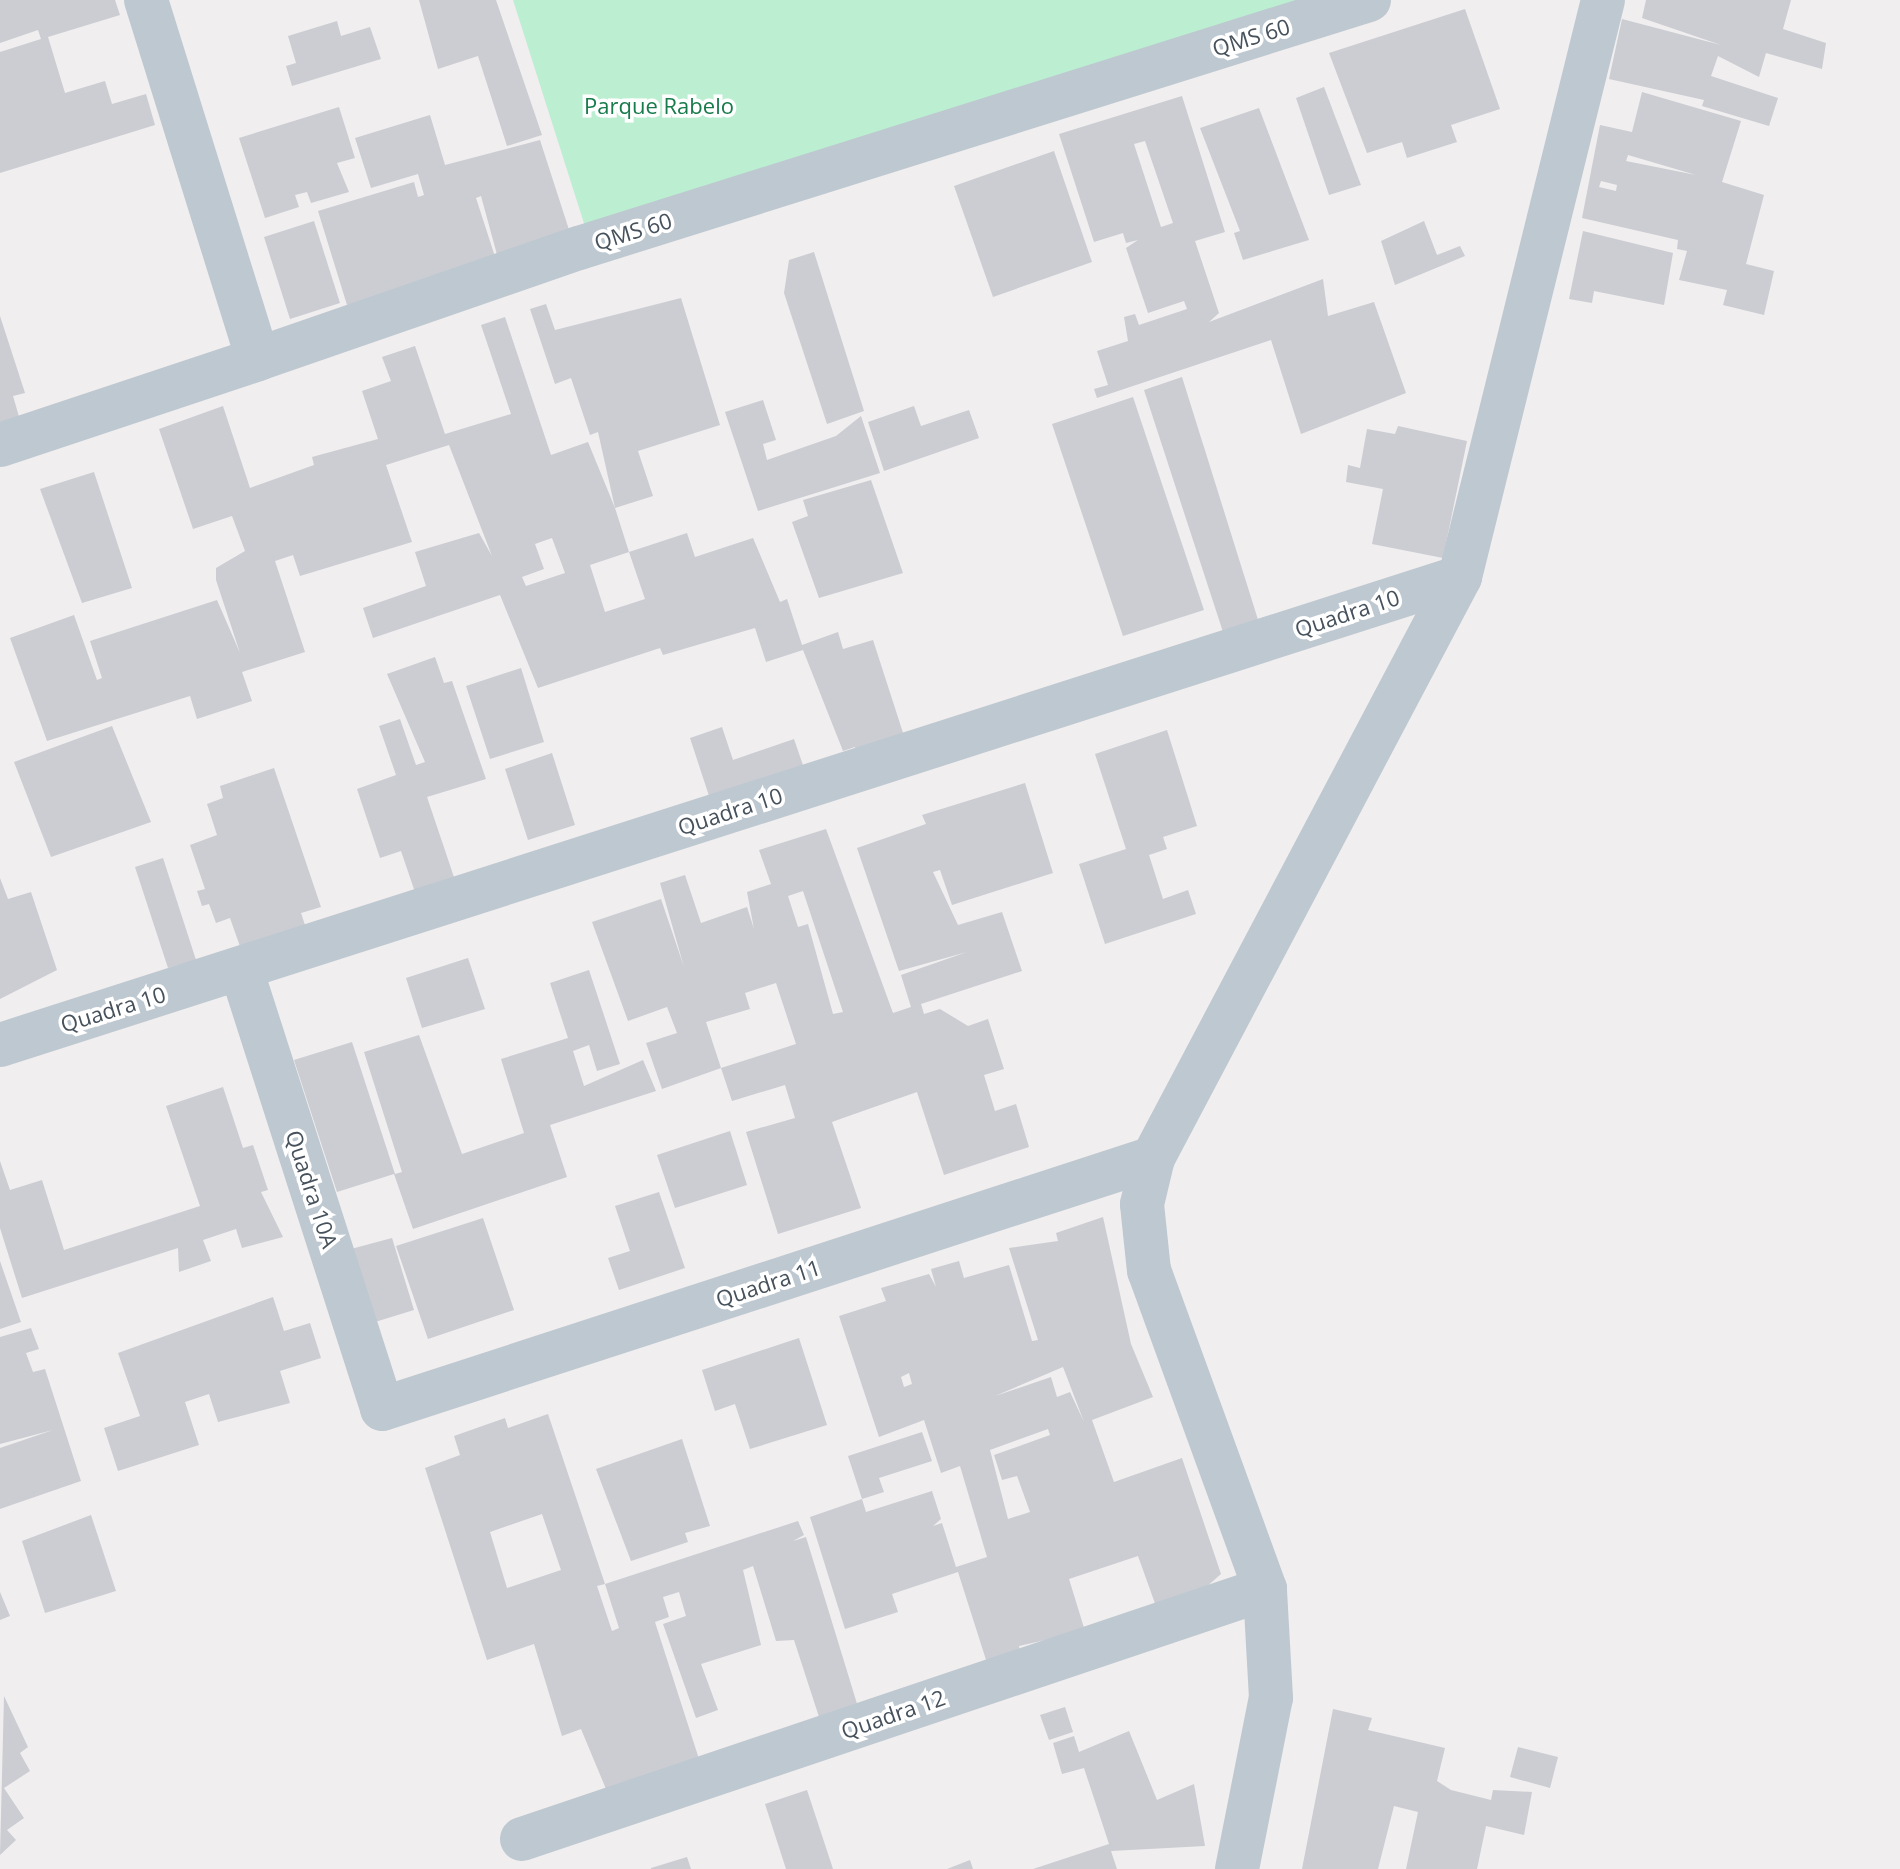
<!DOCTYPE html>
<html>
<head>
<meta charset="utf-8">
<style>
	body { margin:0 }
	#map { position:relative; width:1900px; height:1869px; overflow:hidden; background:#f0eeee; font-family:"Open Sans",sans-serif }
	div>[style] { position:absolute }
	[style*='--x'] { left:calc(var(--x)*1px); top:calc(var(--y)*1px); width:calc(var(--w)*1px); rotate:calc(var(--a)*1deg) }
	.green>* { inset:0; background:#bceed1 }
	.building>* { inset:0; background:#cbcdd3 }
	.minor>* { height:44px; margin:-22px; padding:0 22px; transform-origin:22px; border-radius:22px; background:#bec8d0 }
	span { translate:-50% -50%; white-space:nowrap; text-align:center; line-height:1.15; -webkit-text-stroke:7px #fff; paint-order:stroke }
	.street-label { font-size:22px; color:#46515b }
	.park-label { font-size:22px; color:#187b4c }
</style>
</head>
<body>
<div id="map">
	<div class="green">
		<div style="clip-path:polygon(513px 0,1341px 0,589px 239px)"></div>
	</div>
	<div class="building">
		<div style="clip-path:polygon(0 0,115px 0,120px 15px,48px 37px,65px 93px,105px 81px,112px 104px,146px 94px,155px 125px,0 173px,0 52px,41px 39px,38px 30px,0 43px)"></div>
		<div style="clip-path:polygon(419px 0,496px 0,542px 135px,507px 146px,478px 56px,438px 69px)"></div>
		<div style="clip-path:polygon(1646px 0,1791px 0,1783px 29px,1826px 43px,1822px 69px,1766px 53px,1759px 77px,1718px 56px,1711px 76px,1778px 98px,1769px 126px,1702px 106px,1704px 100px,1609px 79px,1622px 19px,1721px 45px,1642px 18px)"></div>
		<div style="clip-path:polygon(1465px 9px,1500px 109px,1451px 125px,1457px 142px,1407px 158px,1402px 142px,1367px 153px,1329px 53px)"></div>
		<div style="clip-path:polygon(337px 21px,341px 36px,370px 27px,381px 59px,292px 86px,286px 66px,296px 63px,288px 36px)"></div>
		<div style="clip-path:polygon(1324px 87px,1361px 185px,1329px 195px,1296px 98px)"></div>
		<div style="clip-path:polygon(evenodd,1642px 92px,1741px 121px,1722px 182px,1764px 195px,1746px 264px,1774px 271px,1764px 315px,1723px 305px,1727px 290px,1679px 280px,1687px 251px,1677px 249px,1678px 240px,1582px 218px,1600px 125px,1632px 132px,1642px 92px,1628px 155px,1696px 175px,1626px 161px,1628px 155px,1642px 92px,1601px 181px,1617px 185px,1616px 191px,1599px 187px,1601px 181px)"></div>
		<div style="clip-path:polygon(evenodd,1182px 96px,1225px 232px,1195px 241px,1219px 313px,1209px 322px,1323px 279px,1328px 316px,1374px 302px,1406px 393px,1301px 434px,1271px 340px,1097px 398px,1094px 389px,1108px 385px,1097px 351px,1128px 341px,1124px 317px,1135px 314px,1139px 325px,1187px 309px,1184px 301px,1148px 313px,1126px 248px,1138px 240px,1126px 243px,1123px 233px,1094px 242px,1059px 134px,1182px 96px,1145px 141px,1173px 223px,1161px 227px,1134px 144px,1145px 141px)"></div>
		<div style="clip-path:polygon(339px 107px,355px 158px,337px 163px,349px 192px,311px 203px,307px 192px,295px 195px,299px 207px,265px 218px,239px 138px)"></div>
		<div style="clip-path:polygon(1259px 108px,1309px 240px,1243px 260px,1234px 233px,1240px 231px,1200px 128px)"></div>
		<div style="clip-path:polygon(430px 115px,445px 165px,540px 140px,572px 239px,499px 262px,481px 196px,476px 198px,499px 269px,347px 305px,318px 211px,414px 182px,418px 197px,424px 195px,418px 174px,371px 188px,355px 138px)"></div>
		<div style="clip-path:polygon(1054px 151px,1092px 262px,993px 297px,954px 186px)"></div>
		<div style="clip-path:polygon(314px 221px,340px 303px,290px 319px,264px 237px)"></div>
		<div style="clip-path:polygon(1424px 221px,1437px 255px,1460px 246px,1465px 256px,1395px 285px,1381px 241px)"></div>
		<div style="clip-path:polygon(1583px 231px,1673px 253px,1664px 305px,1594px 291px,1592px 303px,1569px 299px)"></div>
		<div style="clip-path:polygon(814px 252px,864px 411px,827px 424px,784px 293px,789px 260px)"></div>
		<div style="clip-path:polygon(681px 298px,720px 425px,638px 451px,653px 496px,615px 508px,598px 432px,590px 435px,571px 378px,555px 384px,530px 309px,546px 304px,555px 330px)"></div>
		<div style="clip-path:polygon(0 316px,25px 393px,13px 396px,20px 420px,0 426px)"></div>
		<div style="clip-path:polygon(evenodd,505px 317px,551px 455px,588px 442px,615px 508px,629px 552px,590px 565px,605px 612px,645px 599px,629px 552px,687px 533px,695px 557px,753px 538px,780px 602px,787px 599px,802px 645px,838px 632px,843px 649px,873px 640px,905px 739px,857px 755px,855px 747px,843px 751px,803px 650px,766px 662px,755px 628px,663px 655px,660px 648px,538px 688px,500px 595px,373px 638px,363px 608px,426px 586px,415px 552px,479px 533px,492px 556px,449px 445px,386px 465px,412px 542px,300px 576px,293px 555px,275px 561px,305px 652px,242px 672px,252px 701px,197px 719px,190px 696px,47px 741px,10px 638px,74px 615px,97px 680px,102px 678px,90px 641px,217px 600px,240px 653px,216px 580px,216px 568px,245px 551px,232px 516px,193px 529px,159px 429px,223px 406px,250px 488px,314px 465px,312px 457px,378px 439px,362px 391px,391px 381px,382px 357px,415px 346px,445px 434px,511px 414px,481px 325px,505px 317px,552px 538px,565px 573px,526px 586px,522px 577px,544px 569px,535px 544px,552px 538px)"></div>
		<div style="clip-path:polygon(1182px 377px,1259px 623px,1224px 635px,1144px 390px)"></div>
		<div style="clip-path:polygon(1133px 397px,1204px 610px,1123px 636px,1052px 424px)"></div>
		<div style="clip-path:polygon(763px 400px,776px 440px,763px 444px,767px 460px,836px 436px,861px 416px,880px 473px,758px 511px,725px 412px)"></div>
		<div style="clip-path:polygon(914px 406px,921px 426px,969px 410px,979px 438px,884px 471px,868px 422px)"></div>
		<div style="clip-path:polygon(1398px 426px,1467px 441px,1443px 558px,1372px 544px,1383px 489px,1346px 482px,1348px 465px,1360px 468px,1367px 429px,1395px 434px)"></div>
		<div style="clip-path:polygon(94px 472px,132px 588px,82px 603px,40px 489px)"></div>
		<div style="clip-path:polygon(871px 480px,903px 573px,819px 598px,792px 522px,808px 516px,803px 500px)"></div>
		<div style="clip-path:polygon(435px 657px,444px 683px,452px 681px,486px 779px,427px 797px,457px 886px,417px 898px,401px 851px,380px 858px,357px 789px,396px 775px,379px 726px,400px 719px,416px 765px,425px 762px,387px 674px)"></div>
		<div style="clip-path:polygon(521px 668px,544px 742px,490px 759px,466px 686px)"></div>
		<div style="clip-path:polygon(112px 726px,151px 822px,51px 857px,14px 762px)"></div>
		<div style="clip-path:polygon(722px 727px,733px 760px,794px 739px,805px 771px,711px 802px,690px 738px)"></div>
		<div style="clip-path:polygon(1167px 730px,1197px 826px,1163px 837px,1167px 849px,1149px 855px,1163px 899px,1188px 890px,1196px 914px,1105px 944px,1079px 864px,1126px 849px,1095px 754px)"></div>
		<div style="clip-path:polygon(552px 753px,575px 825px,528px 840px,505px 769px)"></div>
		<div style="clip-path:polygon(274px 768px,321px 907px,301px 913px,308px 934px,243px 955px,230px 918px,216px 923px,209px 904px,202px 906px,197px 891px,205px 889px,190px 845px,217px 835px,207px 804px,223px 798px,220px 786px)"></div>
		<div style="clip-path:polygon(evenodd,1025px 783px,1053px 873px,952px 905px,940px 870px,933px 872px,958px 925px,1002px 912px,1022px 971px,921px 1004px,924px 1014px,940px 1009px,968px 1026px,988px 1019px,1004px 1069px,984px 1075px,995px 1111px,1016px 1104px,1029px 1147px,944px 1175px,917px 1092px,843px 1118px,832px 1122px,861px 1208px,778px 1234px,746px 1132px,795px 1118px,785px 1085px,732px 1101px,721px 1068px,662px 1089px,646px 1043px,677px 1033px,667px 1007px,628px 1021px,592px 922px,661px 899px,684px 967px,660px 883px,685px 875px,701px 923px,747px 907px,754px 929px,747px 892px,771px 884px,759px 850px,826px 829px,893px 1013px,911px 1007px,901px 975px,967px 952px,899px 971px,857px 848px,926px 824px,922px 815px,1025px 783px,803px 891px,843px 1012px,833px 1014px,808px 924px,798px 927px,788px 896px,803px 891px,1025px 783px,776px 983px,796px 1044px,721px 1068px,706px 1022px,750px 1009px,745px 993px,776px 983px)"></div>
		<div style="clip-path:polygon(163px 858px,196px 960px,168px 968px,135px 867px)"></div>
		<div style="clip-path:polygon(0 878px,8px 899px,31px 892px,57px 970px,0 999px)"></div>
		<div style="clip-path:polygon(468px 958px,485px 1009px,422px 1028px,406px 978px)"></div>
		<div style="clip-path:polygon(589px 970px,620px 1064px,597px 1071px,589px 1045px,573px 1051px,584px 1086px,643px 1060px,656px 1091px,550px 1125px,567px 1177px,413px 1229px,394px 1174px,337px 1192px,294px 1060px,352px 1042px,395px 1174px,402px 1172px,364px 1052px,419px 1035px,462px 1154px,524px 1133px,501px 1059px,568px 1038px,550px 983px)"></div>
		<div style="clip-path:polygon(223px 1087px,243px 1148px,253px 1145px,268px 1190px,261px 1192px,283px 1237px,242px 1248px,236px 1229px,203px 1240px,211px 1261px,179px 1272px,178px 1248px,22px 1298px,0 1228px,0 1161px,10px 1190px,42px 1180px,64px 1250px,200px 1206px,166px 1106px)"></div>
		<div style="clip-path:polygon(730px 1131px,747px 1185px,675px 1208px,657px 1155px)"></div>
		<div style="clip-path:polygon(659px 1192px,685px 1268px,619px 1290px,608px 1258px,630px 1251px,615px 1206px)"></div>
		<div style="clip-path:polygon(evenodd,1103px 1217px,1131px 1344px,1153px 1397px,1092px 1420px,1114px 1482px,1182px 1458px,1221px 1574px,1197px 1595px,1157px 1609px,1138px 1556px,1069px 1579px,1085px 1631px,1019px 1646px,1020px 1652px,987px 1663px,958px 1572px,892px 1594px,898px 1612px,845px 1629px,810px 1517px,862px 1499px,866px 1512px,932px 1491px,941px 1519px,933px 1526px,942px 1523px,956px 1567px,987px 1557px,960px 1466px,941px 1473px,924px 1420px,879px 1437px,839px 1316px,886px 1301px,881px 1288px,929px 1274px,936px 1287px,931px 1269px,959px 1261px,964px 1278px,1009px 1265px,1032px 1341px,1038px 1340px,1009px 1248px,1058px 1241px,1056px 1233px,1103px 1217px,1063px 1367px,1084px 1422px,1070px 1392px,1057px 1397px,1051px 1377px,995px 1396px,1063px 1367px,1103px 1217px,909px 1373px,912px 1384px,904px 1387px,901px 1377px,909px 1373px,1103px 1217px,1048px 1429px,1050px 1435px,994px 1455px,1002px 1480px,1017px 1476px,1030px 1512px,1008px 1519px,990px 1450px,1048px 1429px)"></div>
		<div style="clip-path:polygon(483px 1218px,514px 1310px,428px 1339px,396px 1246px)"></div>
		<div style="clip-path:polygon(392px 1238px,414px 1310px,375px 1322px,351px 1249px)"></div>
		<div style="clip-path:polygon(0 1261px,21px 1322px,0 1329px)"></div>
		<div style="clip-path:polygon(273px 1297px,284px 1331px,310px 1323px,321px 1358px,280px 1371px,290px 1403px,218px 1422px,209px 1394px,185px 1402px,199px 1445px,118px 1471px,104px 1428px,140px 1416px,118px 1353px)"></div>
		<div style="clip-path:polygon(31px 1328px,39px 1349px,26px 1353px,33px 1372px,45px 1369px,81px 1481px,0 1509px,0 1448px,53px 1430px,0 1444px,0 1337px)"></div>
		<div style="clip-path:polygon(799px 1338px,827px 1425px,750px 1449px,735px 1404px,715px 1411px,702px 1370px)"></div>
		<div style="clip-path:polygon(evenodd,548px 1414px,605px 1584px,798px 1521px,804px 1535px,793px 1541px,806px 1537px,858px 1707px,820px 1720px,794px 1640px,776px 1641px,753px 1566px,743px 1570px,761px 1645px,701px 1664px,718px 1710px,696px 1718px,663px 1624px,686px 1616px,679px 1592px,663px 1597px,669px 1617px,655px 1622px,699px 1759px,606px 1789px,581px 1729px,562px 1736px,534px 1644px,487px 1660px,425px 1468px,460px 1455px,454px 1436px,505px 1418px,508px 1428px,548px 1414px,542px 1514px,561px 1570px,507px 1588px,490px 1532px,542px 1514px,548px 1414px,605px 1584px,619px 1628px,612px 1631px,597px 1586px,605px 1584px)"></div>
		<div style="clip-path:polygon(922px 1432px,932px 1461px,879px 1478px,884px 1492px,862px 1499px,848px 1456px)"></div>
		<div style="clip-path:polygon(682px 1439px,710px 1526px,685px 1533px,688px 1542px,631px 1561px,596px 1469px)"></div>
		<div style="clip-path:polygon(91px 1515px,116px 1591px,45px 1613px,22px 1541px)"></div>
		<div style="clip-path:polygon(0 1592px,10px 1616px,0 1620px)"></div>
		<div style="clip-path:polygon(4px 1696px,28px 1747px,20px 1753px,30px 1771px,4px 1788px,24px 1818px,7px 1830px,16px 1840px,0 1855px)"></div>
		<div style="clip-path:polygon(1065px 1707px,1073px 1732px,1049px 1740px,1040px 1715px)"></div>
		<div style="clip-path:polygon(1333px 1709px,1372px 1718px,1368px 1730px,1445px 1748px,1437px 1781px,1451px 1790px,1491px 1800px,1493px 1790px,1532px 1792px,1524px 1835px,1486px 1826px,1477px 1869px,1406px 1869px,1418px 1812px,1394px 1806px,1378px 1869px,1302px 1869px)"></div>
		<div style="clip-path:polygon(1129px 1731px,1157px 1800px,1194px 1784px,1205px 1846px,1111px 1851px,1117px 1869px,1033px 1869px,1109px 1844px,1084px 1768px,1062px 1774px,1053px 1743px,1074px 1736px,1079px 1752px)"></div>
		<div style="clip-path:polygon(1518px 1747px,1558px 1757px,1550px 1788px,1510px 1777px)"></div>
		<div style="clip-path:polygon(807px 1790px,833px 1869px,786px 1869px,765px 1804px)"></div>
		<div style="clip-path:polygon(687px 1857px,691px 1869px,651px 1869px,651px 1868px)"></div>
		<div style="clip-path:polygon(970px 1860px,973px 1869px,947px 1869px)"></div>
	</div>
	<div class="minor">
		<div style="--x:146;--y:0;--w:376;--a:72.7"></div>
		<div style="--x:258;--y:359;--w:340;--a:-19.1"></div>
		<div style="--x:579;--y:248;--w:828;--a:-17.43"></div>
		<div style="--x:0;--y:445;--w:272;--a:-18.4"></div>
		<div style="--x:241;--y:969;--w:462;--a:72.2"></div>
		<div style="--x:382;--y:1409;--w:811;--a:-18.03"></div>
		<div style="--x:0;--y:1045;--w:1533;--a:-17.77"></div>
		<div style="--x:522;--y:1839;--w:784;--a:-18.6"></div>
		<div style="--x:1237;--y:1869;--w:174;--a:-78.8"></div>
		<div style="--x:1271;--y:1698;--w:109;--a:-93.2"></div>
		<div style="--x:1265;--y:1589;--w:338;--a:-110"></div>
		<div style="--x:1149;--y:1271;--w:67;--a:-96"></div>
		<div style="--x:1142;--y:1204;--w:47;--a:-76.6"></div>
		<div style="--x:1153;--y:1158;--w:657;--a:-62.15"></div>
		<div style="--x:1460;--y:577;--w:594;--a:-76.08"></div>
	</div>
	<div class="street-label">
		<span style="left:1251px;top:37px;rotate:-17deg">QMS 60</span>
		<span style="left:633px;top:231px;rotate:-17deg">QMS 60</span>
		<span style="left:1347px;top:613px;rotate:-18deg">Quadra 10</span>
		<span style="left:730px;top:811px;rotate:-18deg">Quadra 10</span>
		<span style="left:113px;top:1009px;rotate:-17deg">Quadra 10</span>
		<span style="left:312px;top:1189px;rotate:72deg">Quadra 10A</span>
		<span style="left:768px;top:1283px;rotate:-18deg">Quadra 11</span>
		<span style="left:893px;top:1714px;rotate:-19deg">Quadra 12</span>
	</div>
	<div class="park-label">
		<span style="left:659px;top:106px">Parque Rabelo</span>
	</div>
</div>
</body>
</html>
